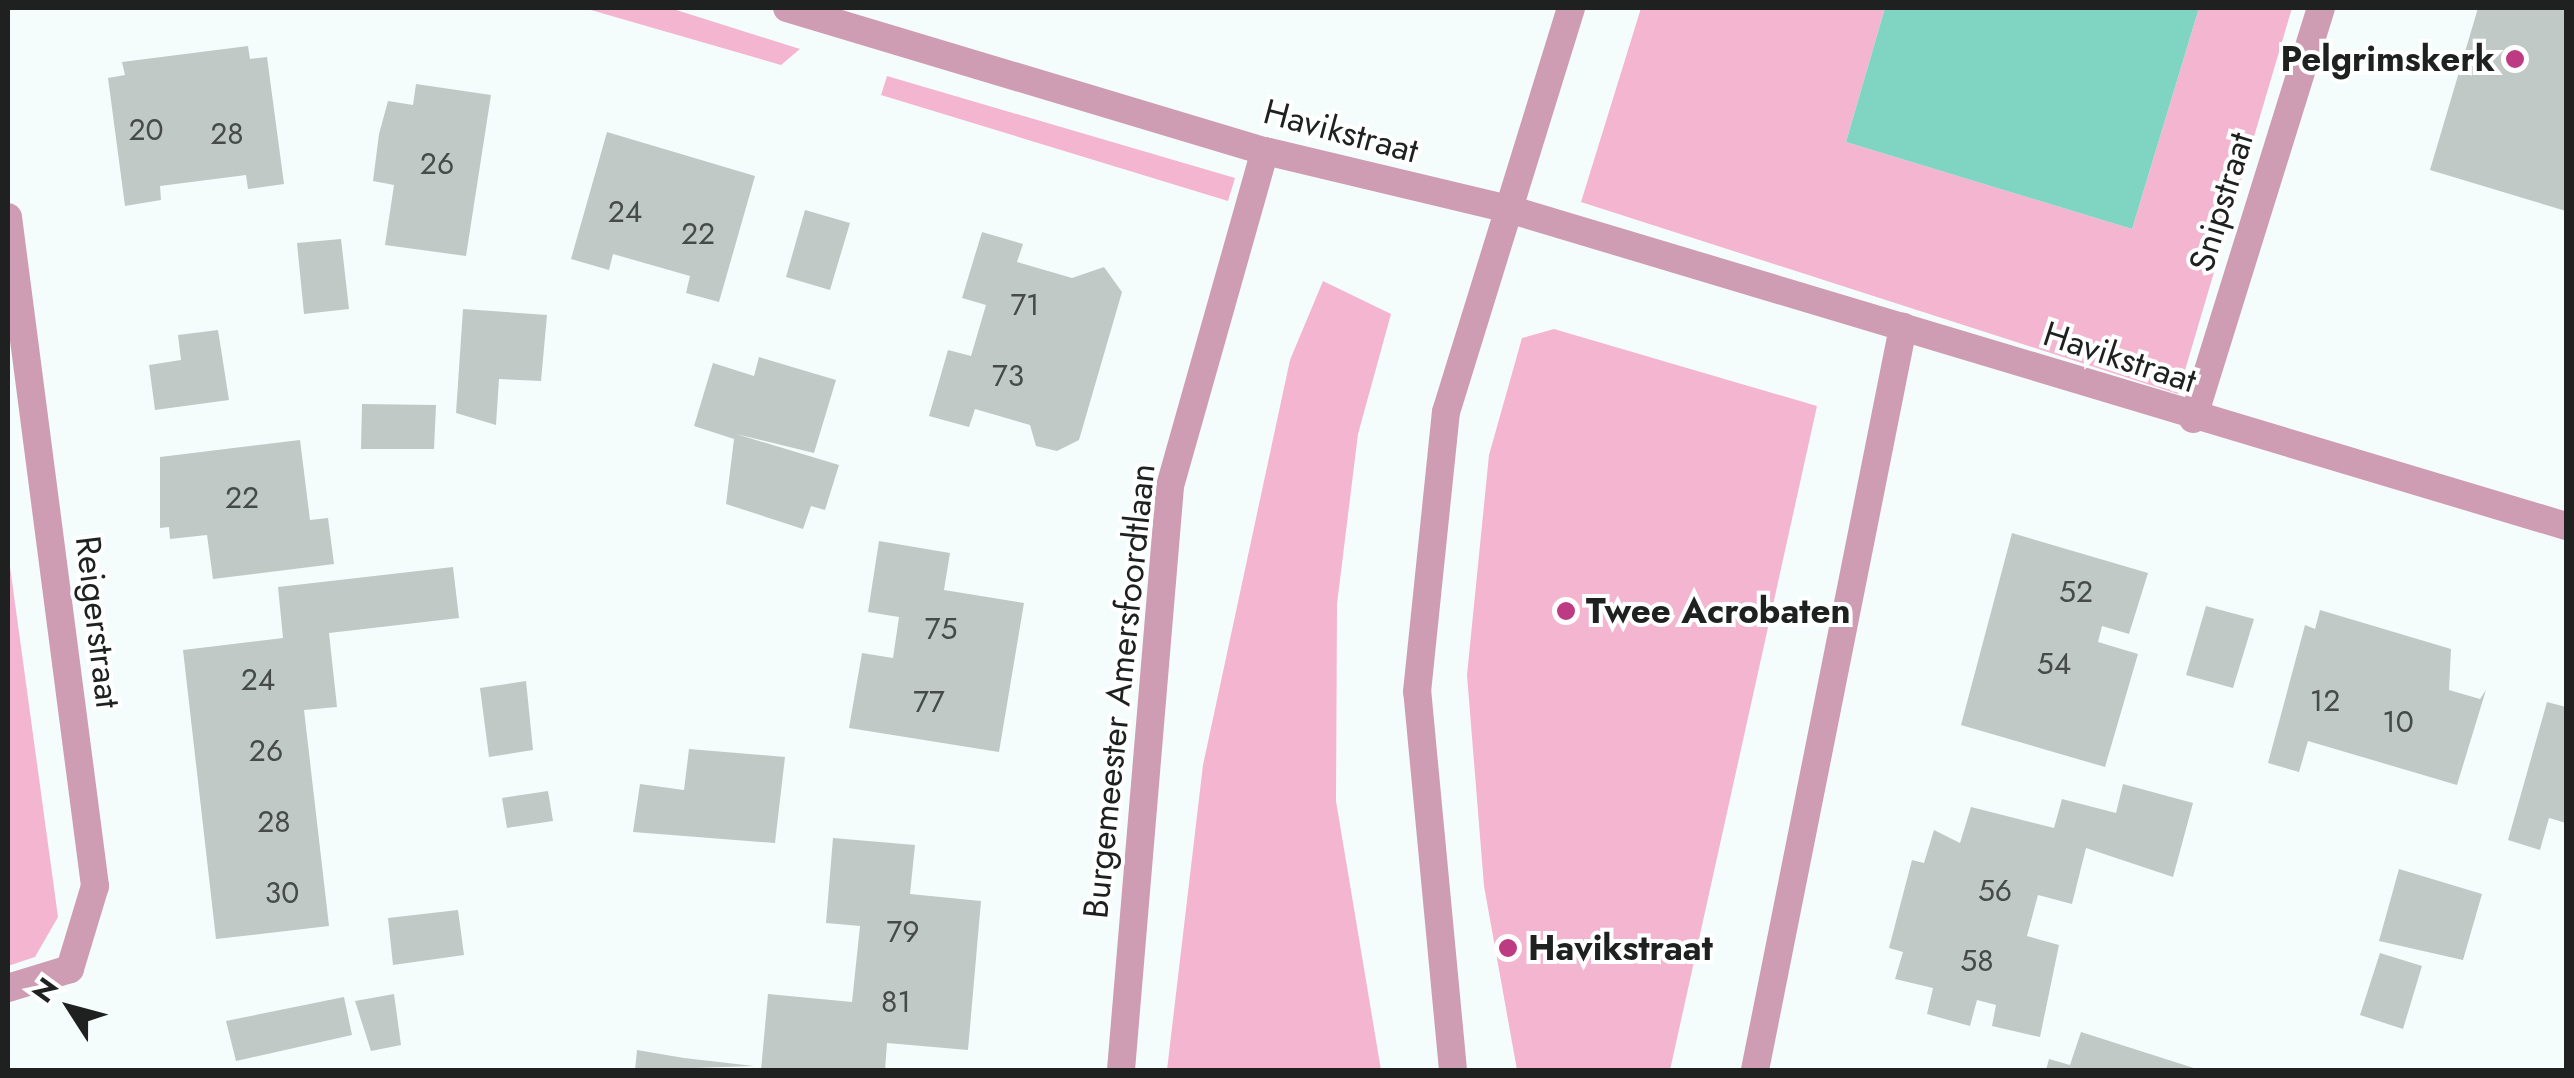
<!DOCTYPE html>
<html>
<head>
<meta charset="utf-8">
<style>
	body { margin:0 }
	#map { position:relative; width:2574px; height:1078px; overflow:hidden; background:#f4fdfb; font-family:Jost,sans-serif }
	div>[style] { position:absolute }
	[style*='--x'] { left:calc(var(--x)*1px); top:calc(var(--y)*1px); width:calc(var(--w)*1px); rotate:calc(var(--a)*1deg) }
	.green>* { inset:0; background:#f4b5d1 }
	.water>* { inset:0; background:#80d4c2 }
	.building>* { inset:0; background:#c0c9c6 }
	.minor>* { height:28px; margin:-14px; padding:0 14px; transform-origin:14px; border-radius:14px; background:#cf9db3 }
	.tertiary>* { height:28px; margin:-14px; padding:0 14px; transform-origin:14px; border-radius:14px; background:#cf9db3 }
	.dots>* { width:28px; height:28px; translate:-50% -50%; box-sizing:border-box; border:5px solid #fff; border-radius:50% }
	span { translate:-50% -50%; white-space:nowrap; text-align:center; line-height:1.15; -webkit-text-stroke:8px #fff; paint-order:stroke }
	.number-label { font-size:30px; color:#464b4a }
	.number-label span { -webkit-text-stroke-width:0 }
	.poi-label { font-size:35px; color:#1e2120; font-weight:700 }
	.right { translate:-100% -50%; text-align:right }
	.left { translate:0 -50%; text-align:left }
	.street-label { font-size:35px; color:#1e2120 }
	.frame { position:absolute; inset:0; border:10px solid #1e2120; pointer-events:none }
	.north { position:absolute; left:20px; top:958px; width:100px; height:100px; -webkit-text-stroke:8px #fff; paint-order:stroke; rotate:306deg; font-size:28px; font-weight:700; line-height:40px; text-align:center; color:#1e2120 }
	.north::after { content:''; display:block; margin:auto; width:35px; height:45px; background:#1e2120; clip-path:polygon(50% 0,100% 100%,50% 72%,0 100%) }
</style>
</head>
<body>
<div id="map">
	<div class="green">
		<div style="clip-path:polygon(584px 8px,670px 8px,800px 49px,781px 65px)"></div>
		<div style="clip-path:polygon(1641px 8px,1885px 8px,1846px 142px,2132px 229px,2199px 8px,2292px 8px,2178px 394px,1581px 202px)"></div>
		<div style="clip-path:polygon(887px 76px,1235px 178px,1228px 201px,881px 95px)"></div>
		<div style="clip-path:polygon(1323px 281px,1391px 314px,1358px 434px,1337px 604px,1336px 801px,1381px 1070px,1167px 1070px,1203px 765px,1290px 360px)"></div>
		<div style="clip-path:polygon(1554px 329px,1817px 406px,1670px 1070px,1517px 1070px,1484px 886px,1467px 675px,1489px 455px,1522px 338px)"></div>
		<div style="clip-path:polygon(8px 552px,58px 917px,35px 957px,8px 966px)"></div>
	</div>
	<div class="water">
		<div style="clip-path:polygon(1885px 8px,2199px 8px,2132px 229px,1846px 142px)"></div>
	</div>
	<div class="building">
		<div style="clip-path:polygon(2478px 8px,2566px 8px,2566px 211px,2430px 170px)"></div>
		<div style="clip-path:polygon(248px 46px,250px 59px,267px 57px,284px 184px,248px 189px,246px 175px,160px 186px,161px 200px,125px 206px,108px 78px,125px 75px,122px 62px)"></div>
		<div style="clip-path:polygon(416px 84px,491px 95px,466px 256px,385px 245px,394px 185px,373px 181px,379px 134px,388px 101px,413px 105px)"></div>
		<div style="clip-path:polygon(607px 132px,755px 176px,719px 302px,686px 293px,690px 276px,613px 254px,609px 270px,571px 259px)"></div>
		<div style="clip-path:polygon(805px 210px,850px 223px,830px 290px,786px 277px)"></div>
		<div style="clip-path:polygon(982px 232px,1023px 244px,1017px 262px,1072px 278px,1104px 267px,1122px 292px,1079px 440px,1057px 451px,1036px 446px,1030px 425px,975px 409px,969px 427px,929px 416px,948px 350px,971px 356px,986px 305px,962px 298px)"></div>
		<div style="clip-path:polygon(341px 239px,349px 309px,304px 314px,297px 243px)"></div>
		<div style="clip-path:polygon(463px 309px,547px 315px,541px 381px,499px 379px,496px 425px,456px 413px)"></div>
		<div style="clip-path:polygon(218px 330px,229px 400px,155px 410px,149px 365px,181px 360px,178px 335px)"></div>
		<div style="clip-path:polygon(759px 357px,836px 380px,814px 453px,736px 434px,839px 465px,825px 510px,811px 506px,803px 529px,726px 504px,734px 439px,694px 426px,713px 363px,754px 376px)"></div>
		<div style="clip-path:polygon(362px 404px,436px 405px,434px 449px,361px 449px)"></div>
		<div style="clip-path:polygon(300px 440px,310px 520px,328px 518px,334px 564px,213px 579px,207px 535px,170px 539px,169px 527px,160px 528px,160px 457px)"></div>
		<div style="clip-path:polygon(2012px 533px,2148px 573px,2129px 634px,2102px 626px,2098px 642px,2138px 654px,2105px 767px,1961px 725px)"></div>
		<div style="clip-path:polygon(879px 541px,950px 553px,944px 590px,1024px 603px,999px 752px,849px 728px,862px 653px,893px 658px,899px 617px,868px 612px)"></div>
		<div style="clip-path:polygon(453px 567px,459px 618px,329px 633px,337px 707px,304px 710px,329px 926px,216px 939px,183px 650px,283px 638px,278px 587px)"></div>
		<div style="clip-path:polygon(2206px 606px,2254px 619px,2233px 688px,2186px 675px)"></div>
		<div style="clip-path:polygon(2320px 610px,2451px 649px,2449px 690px,2480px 699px,2486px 690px,2457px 785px,2308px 741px,2299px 772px,2268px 763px,2305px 625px,2315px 629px)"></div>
		<div style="clip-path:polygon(526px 681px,533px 750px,489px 757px,480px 688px)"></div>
		<div style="clip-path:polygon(2547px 702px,2566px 707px,2566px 823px,2549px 818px,2540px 850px,2508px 840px)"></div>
		<div style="clip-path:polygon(689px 749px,785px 757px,775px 843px,633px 832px,640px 784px,684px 790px)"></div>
		<div style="clip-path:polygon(2123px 784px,2193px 803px,2173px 877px,2086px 848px,2072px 904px,2038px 895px,2027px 936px,2059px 945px,2040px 1037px,1992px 1026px,1996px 1005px,1977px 1000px,1970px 1026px,1927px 1014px,1933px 988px,1895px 979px,1903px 952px,1889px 948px,1912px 860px,1924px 863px,1934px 830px,1960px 843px,1971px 807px,2054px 828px,2062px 799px,2116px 813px)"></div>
		<div style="clip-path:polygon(548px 791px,553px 821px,507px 828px,502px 798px)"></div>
		<div style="clip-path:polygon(833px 838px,915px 845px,910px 894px,981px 901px,968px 1050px,887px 1043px,885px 1070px,761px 1070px,768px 994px,852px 1002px,860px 926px,826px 923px)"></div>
		<div style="clip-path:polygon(2399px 869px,2482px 894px,2463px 960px,2379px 941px)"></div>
		<div style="clip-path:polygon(458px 910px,464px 955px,393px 965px,388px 918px)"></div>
		<div style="clip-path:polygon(2380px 953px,2422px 966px,2403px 1029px,2360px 1015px)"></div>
		<div style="clip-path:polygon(394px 994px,401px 1045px,371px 1051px,355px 1001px)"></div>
		<div style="clip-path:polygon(344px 997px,352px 1035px,236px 1061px,226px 1021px)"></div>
		<div style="clip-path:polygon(2081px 1032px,2200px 1070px,2046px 1070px,2049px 1059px,2070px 1065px)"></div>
		<div style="clip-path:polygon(637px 1050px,684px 1058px,754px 1066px,635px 1070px)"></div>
	</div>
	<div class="minor">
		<div style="--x:787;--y:8;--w:499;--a:16.7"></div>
		<div style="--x:1265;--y:151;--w:254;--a:13.4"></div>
		<div style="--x:1512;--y:210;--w:1100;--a:16.69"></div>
		<div style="--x:8;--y:217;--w:675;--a:82.59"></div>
		<div style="--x:95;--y:886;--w:87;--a:106.8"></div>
		<div style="--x:70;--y:969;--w:65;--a:163"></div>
		<div style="--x:2193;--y:419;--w:430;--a:-72.7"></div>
		<div style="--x:1121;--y:1070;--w:586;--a:-85.2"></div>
		<div style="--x:1170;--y:486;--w:348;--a:-74.2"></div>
		<div style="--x:1755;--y:1070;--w:758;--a:-78.73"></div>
	</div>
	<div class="tertiary">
		<div style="--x:1453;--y:1070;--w:380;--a:-95.4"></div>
		<div style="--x:1417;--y:692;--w:281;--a:-84.1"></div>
		<div style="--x:1446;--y:412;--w:423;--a:-72.8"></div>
	</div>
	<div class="dots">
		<div style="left:2515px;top:59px;background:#bd3b83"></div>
		<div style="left:1566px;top:611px;background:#bd3b83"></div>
		<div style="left:1508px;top:948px;background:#bd3b83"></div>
	</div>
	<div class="number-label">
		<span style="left:146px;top:130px">20</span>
		<span style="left:227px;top:134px">28</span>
		<span style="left:437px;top:164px">26</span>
		<span style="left:625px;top:212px">24</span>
		<span style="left:698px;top:234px">22</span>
		<span style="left:1025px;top:305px">71</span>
		<span style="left:1008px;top:376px">73</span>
		<span style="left:242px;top:498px">22</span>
		<span style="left:2076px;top:592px">52</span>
		<span style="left:941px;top:629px">75</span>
		<span style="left:2054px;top:664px">54</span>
		<span style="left:258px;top:680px">24</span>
		<span style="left:2325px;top:701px">12</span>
		<span style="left:929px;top:702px">77</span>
		<span style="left:2398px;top:722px">10</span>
		<span style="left:266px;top:751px">26</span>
		<span style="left:274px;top:822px">28</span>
		<span style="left:1995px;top:891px">56</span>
		<span style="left:282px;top:893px">30</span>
		<span style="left:903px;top:932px">79</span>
		<span style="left:1977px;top:961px">58</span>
		<span style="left:896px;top:1002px">81</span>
	</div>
	<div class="poi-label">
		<span class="right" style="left:2495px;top:59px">Pelgrimskerk</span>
		<span class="left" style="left:1586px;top:611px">Twee Acrobaten</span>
		<span class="left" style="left:1528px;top:948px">Havikstraat</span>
	</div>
	<div class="street-label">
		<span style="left:1341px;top:131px;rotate:15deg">Havikstraat</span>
		<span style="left:2221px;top:202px;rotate:-73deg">Snipstraat</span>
		<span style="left:2120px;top:357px;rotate:18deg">Havikstraat</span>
		<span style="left:98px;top:622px;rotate:83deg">Reigerstraat</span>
		<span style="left:1119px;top:691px;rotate:-84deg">Burgemeester Amersfoordtlaan</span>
	</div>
	<div class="frame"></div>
	<div class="north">N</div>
</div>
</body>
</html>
